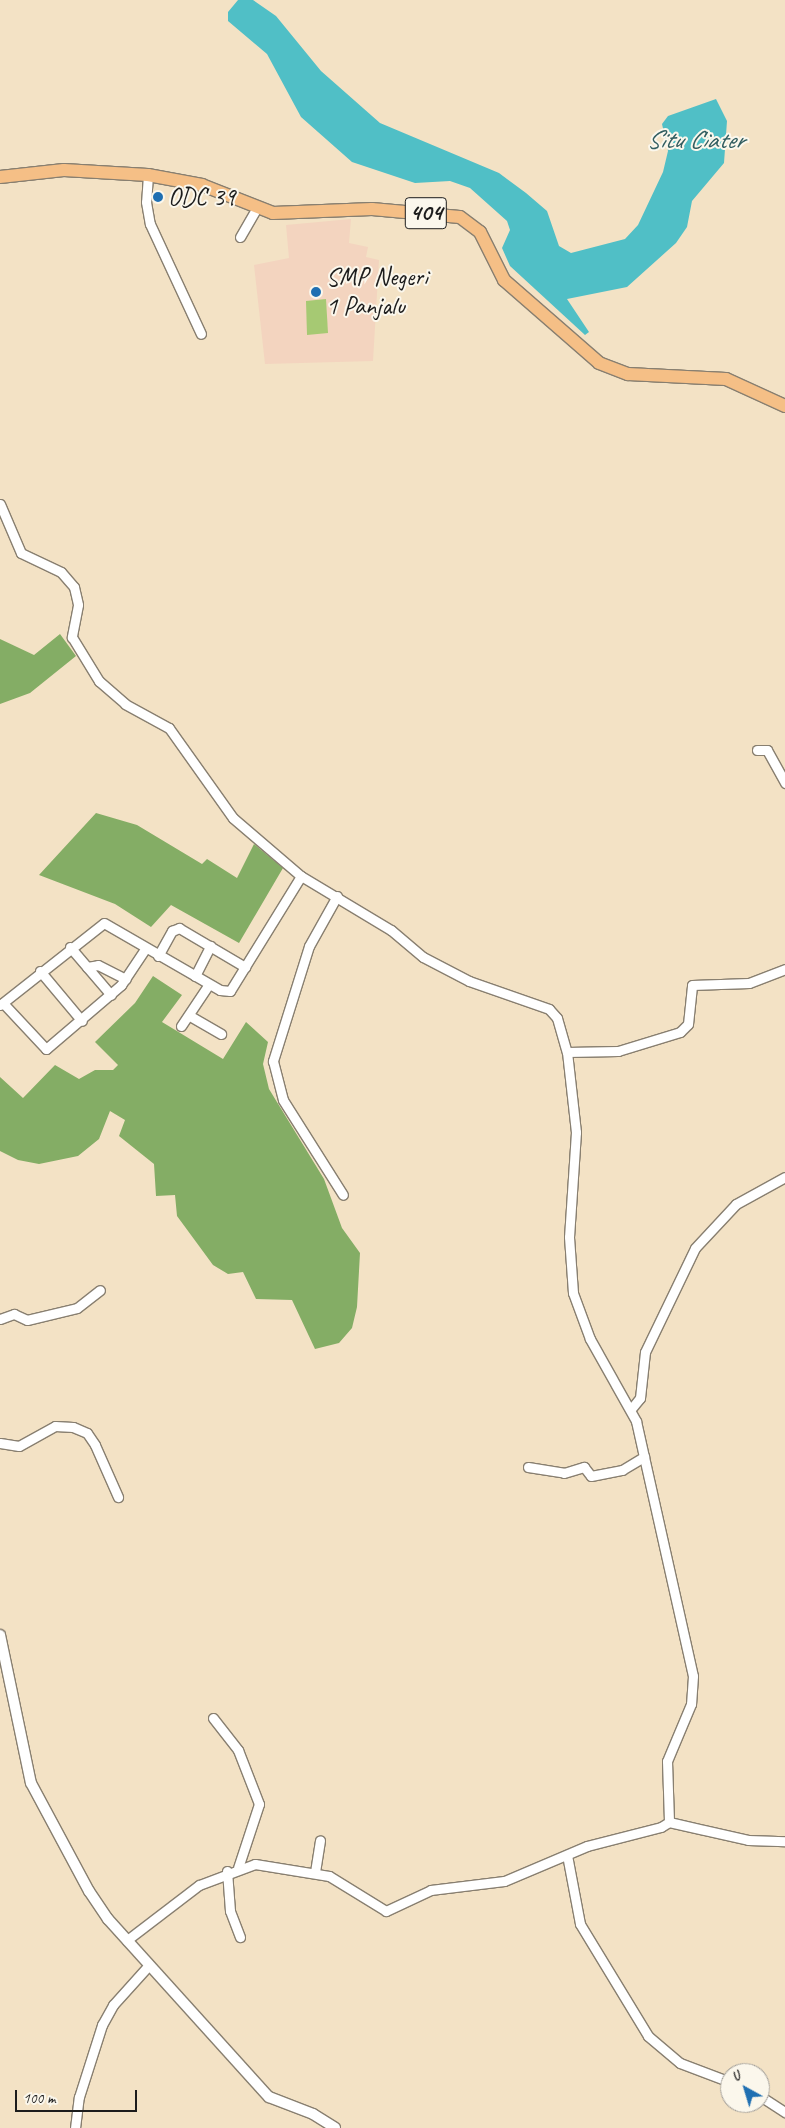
<!DOCTYPE html>
<html>
<head>
<meta charset="utf-8">
<style>
	body { margin:0 }
	#map { position:relative; width:785px; height:2128px; overflow:hidden; background:#f3e2c5; font-family:Caveat,sans-serif }
	div>[style] { position:absolute }
	[style*='--x'] { left:calc(var(--x)*1px); top:calc(var(--y)*1px); width:calc(var(--w)*1px); rotate:calc(var(--a)*1deg) }
	.built>* { inset:0; background:#f3d4bf }
	.green>* { inset:0; background:#a6c973 }
	.forest>* { inset:0; background:#84ad65 }
	.water>* { inset:0; background:#50bfc6 }
	.roads { filter:drop-shadow(1px 0 #887f70) drop-shadow(-1px 0 #887f70) drop-shadow(0 1px #887f70) drop-shadow(0 -1px #887f70) }
	.minor>* { height:9px; margin:-4.5px; padding:0 4.5px; transform-origin:4.5px; border-radius:4.5px; background:#fff }
	.tertiary>* { height:10px; margin:-5px; padding:0 5px; transform-origin:5px; border-radius:5px; background:#fff }
	.primary>* { height:12px; margin:-6px; padding:0 6px; transform-origin:6px; border-radius:6px; background:#f5bf86 }
	.dots>* { width:14px; height:14px; translate:-50% -50%; box-sizing:border-box; border:2px solid #fbf7ec; border-radius:50% }
	span { translate:-50% -50%; white-space:nowrap; text-align:center; line-height:1.15; -webkit-text-stroke:4px #fbf7ec; paint-order:stroke }
	.shield-label span { padding:1px 4px; background:#fbf7ec; border:1px solid; border-radius:4px; -webkit-text-stroke-width:0 }
	.shield-label { font-size:24px; color:#1c1c1c; font-weight:700 }
	.poi-label { font-size:25px; color:#1c1c1c }
	.left { translate:0 -50%; text-align:left }
	.water-label { font-size:26px; color:#315d60; font-style:italic }
	.north { position:absolute; left:720px; top:2063px; width:50px; height:50px; box-sizing:border-box; background:#fbf7ec; border:1px solid #a29f99; border-radius:50%; rotate:321deg; font-size:14px; font-weight:700; line-height:20px; text-align:center; color:#1c1c1c }
	.north::after { content:''; display:block; margin:auto; width:18px; height:22px; background:#1f6fb2; clip-path:polygon(50% 0,100% 100%,50% 72%,0 100%) }
	.scale { position:absolute; left:15px; top:2090px; width:122px; height:22px; box-sizing:border-box; border:2px solid #1c1c1c; border-top:0; padding-left:6px; font-size:15px; line-height:18px; white-space:nowrap; color:#1c1c1c; -webkit-text-stroke:4px #fbf7ec; paint-order:stroke }
</style>
</head>
<body>
<div id="map">
	<div class="built">
		<div style="clip-path:polygon(351px 219px,349px 243px,368px 247px,366px 257px,379px 260px,373px 361px,265px 364px,254px 265px,289px 258px,286px 225px)"></div>
	</div>
	<div class="green">
		<div style="clip-path:polygon(326px 299px,328px 333px,307px 335px,306px 301px)"></div>
	</div>
	<div class="forest">
		<div style="clip-path:polygon(60px 634px,76px 656px,30px 693px,0 704px,0 639px,34px 655px)"></div>
		<div style="clip-path:polygon(96px 813px,137px 825px,202px 864px,207px 859px,237px 878px,254px 844px,283px 868px,239px 943px,171px 905px,151px 927px,115px 904px,39px 875px)"></div>
		<div style="clip-path:polygon(153px 976px,182px 995px,162px 1022px,223px 1059px,246px 1022px,268px 1042px,263px 1064px,269px 1089px,324px 1179px,342px 1228px,360px 1253px,357px 1307px,352px 1328px,339px 1343px,315px 1349px,292px 1300px,256px 1299px,243px 1272px,228px 1274px,213px 1265px,177px 1216px,175px 1195px,156px 1196px,154px 1164px,119px 1136px,125px 1120px,110px 1111px,99px 1139px,78px 1156px,39px 1164px,18px 1160px,0 1151px,0 1077px,23px 1098px,55px 1065px,79px 1079px,95px 1070px,113px 1070px,118px 1065px,95px 1042px,135px 1003px)"></div>
	</div>
	<div class="water">
		<div style="clip-path:polygon(238px 0,253px 0,276px 16px,321px 71px,380px 123px,499px 173px,526px 193px,547px 211px,559px 246px,571px 253px,625px 239px,638px 225px,663px 172px,668px 151px,662px 124px,668px 116px,716px 99px,727px 121px,724px 163px,692px 201px,687px 227px,676px 243px,627px 287px,567px 299px,589px 332px,585px 335px,510px 266px,502px 248px,510px 230px,507px 221px,470px 188px,450px 181px,415px 183px,352px 162px,301px 117px,267px 54px,228px 21px,228px 12px)"></div>
	</div>
	<div class="roads">
		<div class="minor">
			<div style="--x:148;--y:175;--w:27;--a:94"></div>
			<div style="--x:146;--y:202;--w:22;--a:80"></div>
			<div style="--x:150;--y:224;--w:121;--a:65.1"></div>
			<div style="--x:240;--y:237;--w:32;--a:-60"></div>
			<div style="--x:0;--y:504;--w:53;--a:66.8"></div>
			<div style="--x:21;--y:553;--w:44;--a:25.4"></div>
			<div style="--x:61;--y:572;--w:20;--a:49"></div>
			<div style="--x:74;--y:587;--w:18;--a:77"></div>
			<div style="--x:78;--y:605;--w:33;--a:101"></div>
			<div style="--x:72;--y:637;--w:52;--a:58.5"></div>
			<div style="--x:99;--y:681;--w:35;--a:41"></div>
			<div style="--x:125;--y:704;--w:50;--a:28.6"></div>
			<div style="--x:169;--y:728;--w:110;--a:54.6"></div>
			<div style="--x:233;--y:818;--w:89;--a:40.5"></div>
			<div style="--x:301;--y:876;--w:105;--a:31"></div>
			<div style="--x:391;--y:930;--w:42;--a:40.2"></div>
			<div style="--x:423;--y:957;--w:52;--a:27.6"></div>
			<div style="--x:469;--y:981;--w:85;--a:19.3"></div>
			<div style="--x:549;--y:1009;--w:12;--a:48"></div>
			<div style="--x:557;--y:1018;--w:35;--a:74"></div>
			<div style="--x:567;--y:1052;--w:81;--a:83.6"></div>
			<div style="--x:576;--y:1132;--w:105;--a:93.8"></div>
			<div style="--x:569;--y:1237;--w:56;--a:85.9"></div>
			<div style="--x:573;--y:1293;--w:49;--a:69.7"></div>
			<div style="--x:590;--y:1339;--w:94;--a:60.7"></div>
			<div style="--x:636;--y:1421;--w:261;--a:77.4"></div>
			<div style="--x:693;--y:1676;--w:28;--a:94"></div>
			<div style="--x:691;--y:1704;--w:62;--a:112.8"></div>
			<div style="--x:667;--y:1761;--w:61;--a:88.1"></div>
			<div style="--x:669;--y:1822;--w:9;--a:148"></div>
			<div style="--x:661;--y:1827;--w:76;--a:165.6"></div>
			<div style="--x:587;--y:1846;--w:90;--a:157.1"></div>
			<div style="--x:504;--y:1881;--w:74;--a:173"></div>
			<div style="--x:431;--y:1890;--w:50;--a:155"></div>
			<div style="--x:386;--y:1911;--w:67;--a:-148.4"></div>
			<div style="--x:329;--y:1876;--w:75;--a:-170.8"></div>
			<div style="--x:255;--y:1864;--w:60;--a:159.4"></div>
			<div style="--x:199;--y:1885;--w:91;--a:142.6"></div>
			<div style="--x:757;--y:750;--w:10;--a:0"></div>
			<div style="--x:767;--y:750;--w:38;--a:61"></div>
			<div style="--x:337;--y:896;--w:57;--a:119.2"></div>
			<div style="--x:309;--y:946;--w:121;--a:107.4"></div>
			<div style="--x:273;--y:1061;--w:40;--a:75.6"></div>
			<div style="--x:283;--y:1100;--w:112;--a:57.7"></div>
			<div style="--x:70;--y:947;--w:63;--a:49.5"></div>
			<div style="--x:158;--y:956;--w:29;--a:-61"></div>
			<div style="--x:172;--y:931;--w:8;--a:-23"></div>
			<div style="--x:179;--y:928;--w:77;--a:30.6"></div>
			<div style="--x:87;--y:967;--w:11;--a:-10"></div>
			<div style="--x:98;--y:965;--w:31;--a:27"></div>
			<div style="--x:40;--y:971;--w:65;--a:50"></div>
			<div style="--x:195;--y:976;--w:34;--a:-63"></div>
			<div style="--x:3;--y:1003;--w:63;--a:46.9"></div>
			<div style="--x:46;--y:1049;--w:99;--a:-40.5"></div>
			<div style="--x:121;--y:985;--w:43;--a:-56.3"></div>
			<div style="--x:0;--y:1005;--w:132;--a:-38.3"></div>
			<div style="--x:104;--y:923;--w:134;--a:30"></div>
			<div style="--x:220;--y:990;--w:10;--a:6"></div>
			<div style="--x:230;--y:991;--w:135;--a:-58.3"></div>
			<div style="--x:190;--y:1016;--w:36;--a:30"></div>
			<div style="--x:181;--y:1026;--w:50;--a:-56.3"></div>
			<div style="--x:567;--y:1052;--w:51;--a:-1.1"></div>
			<div style="--x:618;--y:1051;--w:65;--a:-17"></div>
			<div style="--x:680;--y:1032;--w:11;--a:-45"></div>
			<div style="--x:688;--y:1024;--w:39;--a:-84"></div>
			<div style="--x:692;--y:985;--w:57;--a:-2"></div>
			<div style="--x:749;--y:983;--w:39;--a:-21"></div>
			<div style="--x:0;--y:1319;--w:15;--a:-20"></div>
			<div style="--x:14;--y:1314;--w:14;--a:25"></div>
			<div style="--x:27;--y:1320;--w:51;--a:-13.5"></div>
			<div style="--x:77;--y:1308;--w:29;--a:-38"></div>
			<div style="--x:631;--y:1409;--w:14;--a:-51"></div>
			<div style="--x:640;--y:1398;--w:46;--a:-83.8"></div>
			<div style="--x:645;--y:1352;--w:115;--a:-64.3"></div>
			<div style="--x:695;--y:1248;--w:60;--a:-47"></div>
			<div style="--x:736;--y:1204;--w:56;--a:-28.9"></div>
			<div style="--x:0;--y:1443;--w:19;--a:9"></div>
			<div style="--x:19;--y:1446;--w:41;--a:-29.1"></div>
			<div style="--x:55;--y:1426;--w:18;--a:3"></div>
			<div style="--x:73;--y:1427;--w:15;--a:23"></div>
			<div style="--x:87;--y:1433;--w:14;--a:56"></div>
			<div style="--x:95;--y:1445;--w:57;--a:66.1"></div>
			<div style="--x:528;--y:1467;--w:36;--a:9"></div>
			<div style="--x:564;--y:1473;--w:21;--a:-17"></div>
			<div style="--x:584;--y:1467;--w:11;--a:52"></div>
			<div style="--x:591;--y:1476;--w:32;--a:-11"></div>
			<div style="--x:622;--y:1470;--w:26;--a:-31"></div>
			<div style="--x:213;--y:1718;--w:41;--a:52"></div>
			<div style="--x:238;--y:1750;--w:58;--a:68.7"></div>
			<div style="--x:259;--y:1804;--w:67;--a:108.2"></div>
			<div style="--x:669;--y:1822;--w:81;--a:12.8"></div>
			<div style="--x:748;--y:1840;--w:37;--a:2"></div>
			<div style="--x:567;--y:1855;--w:70;--a:79.3"></div>
			<div style="--x:580;--y:1924;--w:131;--a:58.7"></div>
			<div style="--x:648;--y:2036;--w:42;--a:40.2"></div>
			<div style="--x:680;--y:2063;--w:53;--a:20.8"></div>
			<div style="--x:227;--y:1871;--w:40;--a:85.7"></div>
			<div style="--x:230;--y:1911;--w:28;--a:69"></div>
			<div style="--x:315;--y:1872;--w:32;--a:-81"></div>
			<div style="--x:760;--y:2096;--w:30;--a:33"></div>
			<div style="--x:75;--y:2128;--w:31;--a:-83"></div>
			<div style="--x:79;--y:2097;--w:76;--a:-72.3"></div>
			<div style="--x:102;--y:2025;--w:23;--a:-61"></div>
			<div style="--x:113;--y:2005;--w:54;--a:-48"></div>
		</div>
		<div class="tertiary">
			<div style="--x:0;--y:1635;--w:151;--a:78.2"></div>
			<div style="--x:31;--y:1783;--w:123;--a:61.8"></div>
			<div style="--x:89;--y:1891;--w:34;--a:56"></div>
			<div style="--x:108;--y:1919;--w:240;--a:47.9"></div>
			<div style="--x:269;--y:2097;--w:47;--a:21.1"></div>
			<div style="--x:313;--y:2114;--w:26;--a:32"></div>
		</div>
		<div class="primary">
			<div style="--x:0;--y:177;--w:64;--a:-6.2"></div>
			<div style="--x:64;--y:170;--w:84;--a:3.4"></div>
			<div style="--x:148;--y:175;--w:55;--a:10.5"></div>
			<div style="--x:202;--y:185;--w:76;--a:21.5"></div>
			<div style="--x:273;--y:213;--w:99;--a:-2.3"></div>
			<div style="--x:372;--y:209;--w:88;--a:5.2"></div>
			<div style="--x:460;--y:217;--w:25;--a:37"></div>
			<div style="--x:480;--y:232;--w:54;--a:63.4"></div>
			<div style="--x:504;--y:280;--w:126;--a:41.1"></div>
			<div style="--x:599;--y:363;--w:31;--a:21"></div>
			<div style="--x:628;--y:374;--w:98;--a:2.9"></div>
			<div style="--x:726;--y:379;--w:65;--a:24.6"></div>
		</div>
	</div>
	<div class="dots">
		<div style="left:158px;top:197px;background:#1f6fb2"></div>
		<div style="left:316px;top:292px;background:#1f6fb2"></div>
	</div>
	<div class="shield-label">
		<span style="left:426px;top:213px">404</span>
	</div>
	<div class="poi-label">
		<span class="left" style="left:168px;top:197px">ODC 39</span>
		<span class="left" style="left:326px;top:292px">SMP Negeri<br>1 Panjalu</span>
	</div>
	<div class="water-label">
		<span style="left:695px;top:140px">Situ Ciater</span>
	</div>
	<div class="north">U</div>
	<div class="scale">100 m</div>
</div>
</body>
</html>
